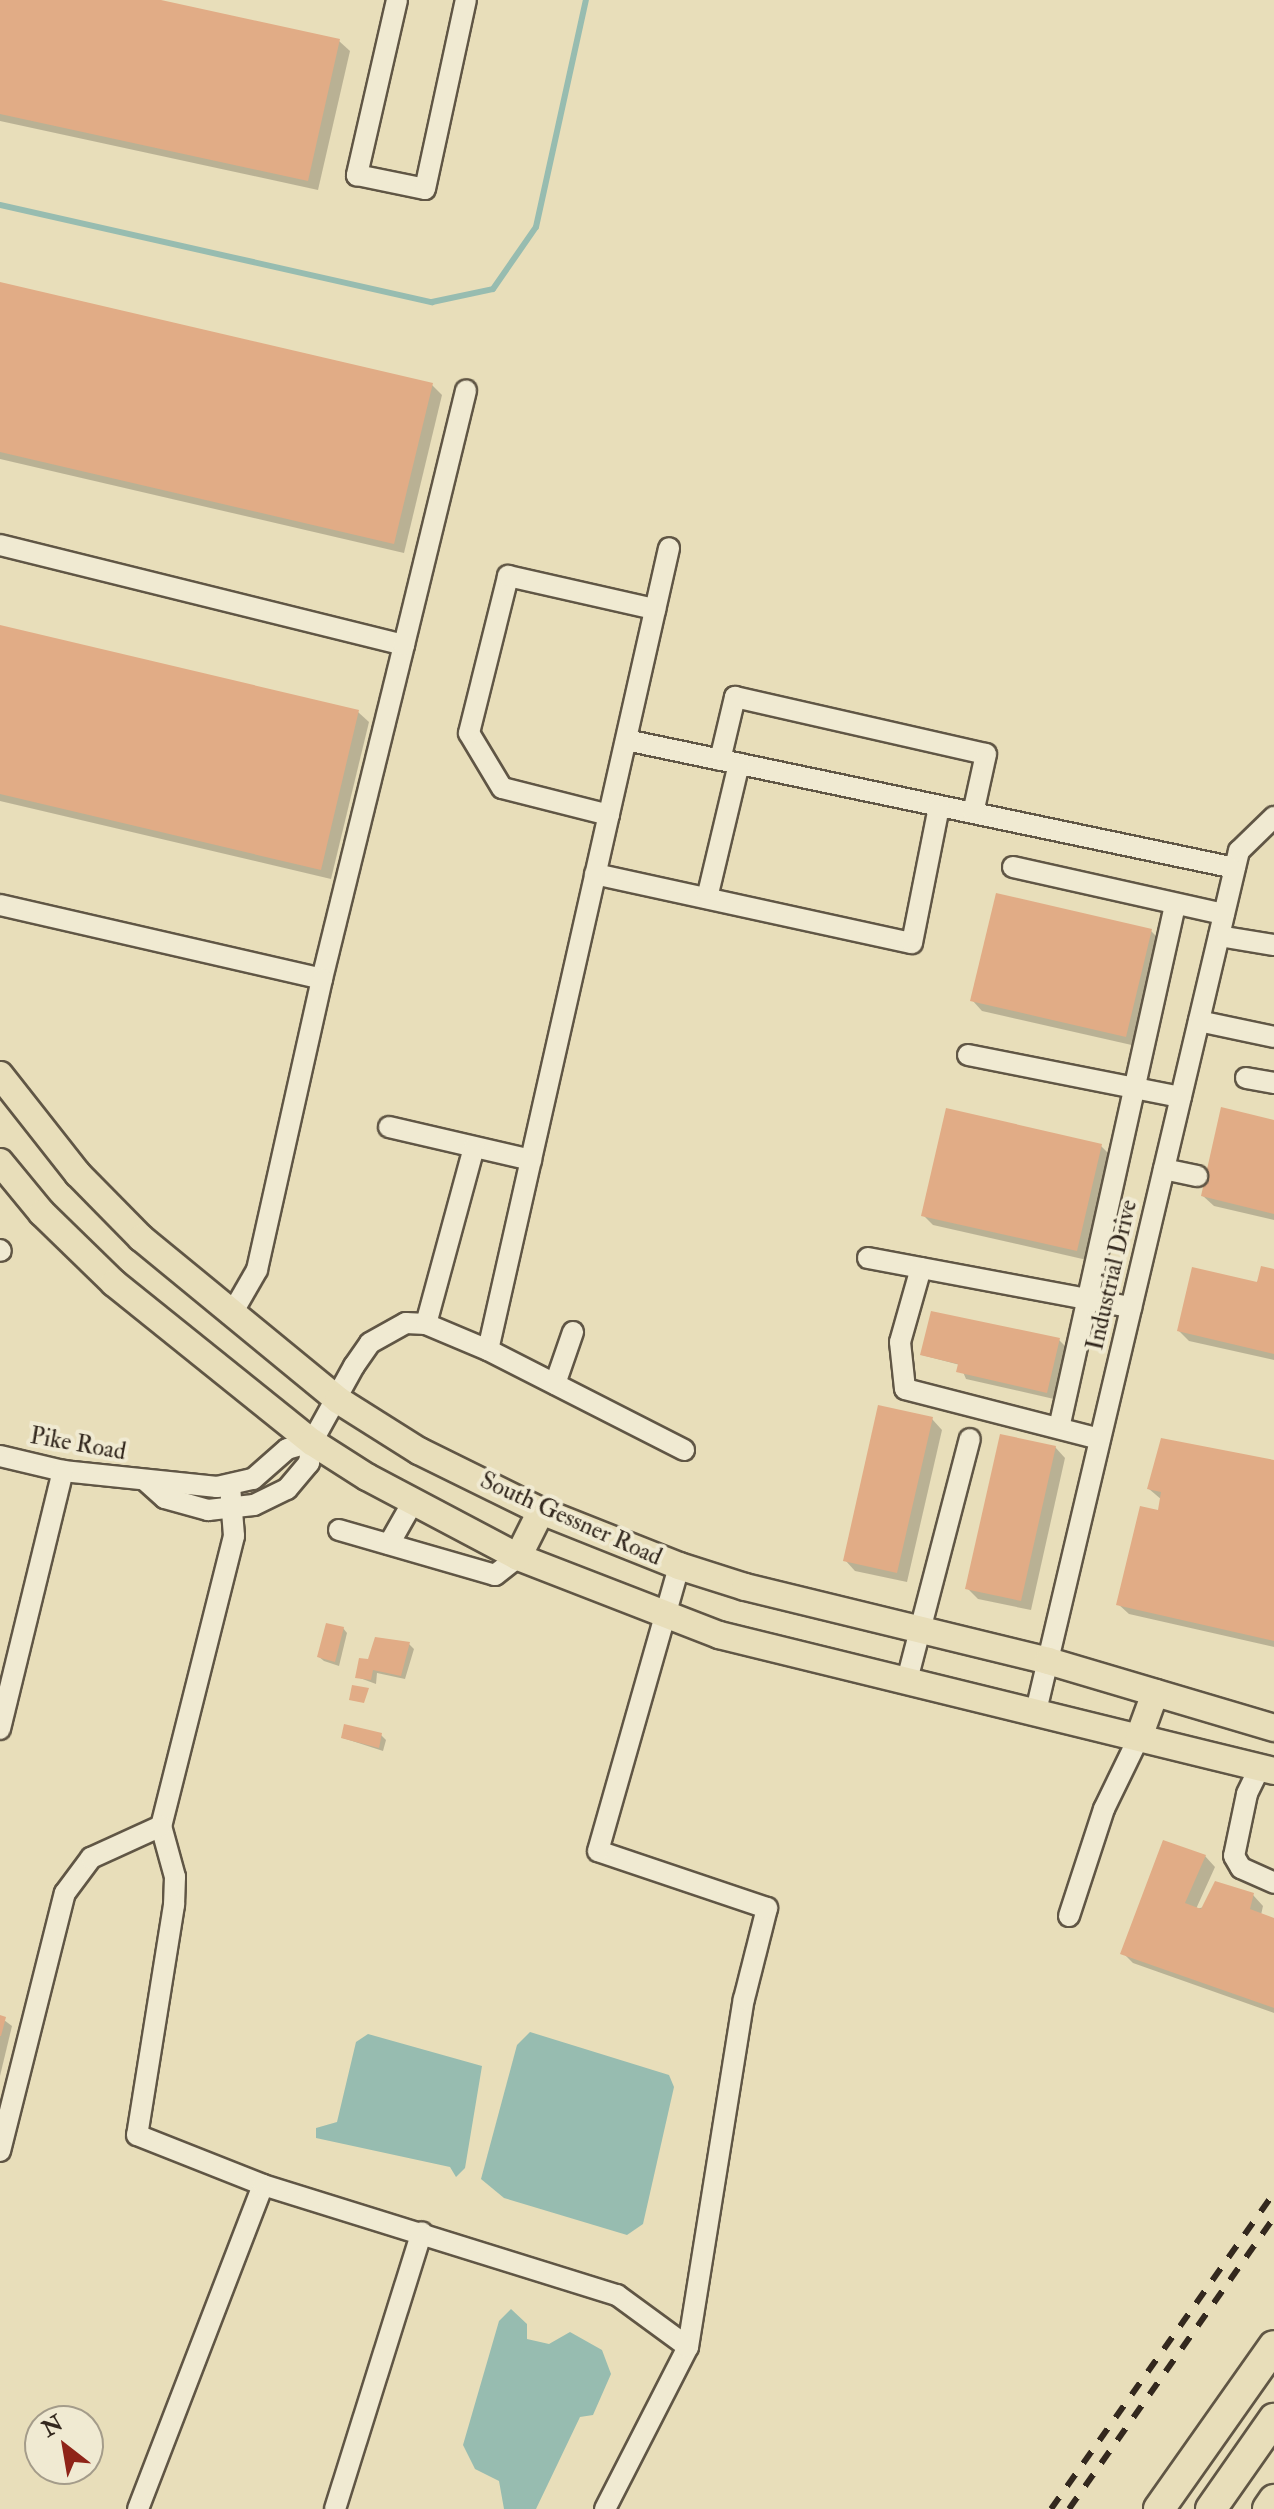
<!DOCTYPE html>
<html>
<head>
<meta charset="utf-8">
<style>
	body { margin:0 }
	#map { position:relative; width:1274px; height:2509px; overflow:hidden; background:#e8deba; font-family:"IM FELL Double Pica",serif }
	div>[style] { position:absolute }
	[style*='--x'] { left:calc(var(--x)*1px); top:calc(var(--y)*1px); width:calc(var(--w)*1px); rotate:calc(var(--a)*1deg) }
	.water>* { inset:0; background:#97bcb0 }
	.shadow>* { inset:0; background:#0003 }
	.stream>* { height:6px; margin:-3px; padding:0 3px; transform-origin:3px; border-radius:3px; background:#97bcb0 }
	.building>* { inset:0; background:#e1ac86 }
	.roads { filter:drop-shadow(2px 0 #605645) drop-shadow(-2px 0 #605645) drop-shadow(0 2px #605645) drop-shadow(0 -2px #605645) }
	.minor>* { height:20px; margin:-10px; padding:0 10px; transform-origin:10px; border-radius:10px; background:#f0ead2 }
	.major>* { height:26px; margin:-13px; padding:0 13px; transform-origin:13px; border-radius:13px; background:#e8deba }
	.highway>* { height:30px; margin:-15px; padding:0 15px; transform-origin:15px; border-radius:15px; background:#e8deba }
	.rail>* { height:6px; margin-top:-3px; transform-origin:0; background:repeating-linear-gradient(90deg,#33281e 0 14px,transparent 0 28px) }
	span { translate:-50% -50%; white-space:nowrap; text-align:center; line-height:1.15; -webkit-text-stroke:8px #f0ead2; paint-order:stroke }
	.street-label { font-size:24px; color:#33281e }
	.north { position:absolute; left:24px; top:2405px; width:80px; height:80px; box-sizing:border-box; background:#f0ead2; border:2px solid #a49c8a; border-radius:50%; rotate:329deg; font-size:22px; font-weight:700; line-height:32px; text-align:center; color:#33281e }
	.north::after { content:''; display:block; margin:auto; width:28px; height:36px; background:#8f2418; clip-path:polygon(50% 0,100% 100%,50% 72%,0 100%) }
</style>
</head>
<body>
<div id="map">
	<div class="water">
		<div style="clip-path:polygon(530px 2032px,669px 2075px,674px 2087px,643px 2224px,627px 2235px,504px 2198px,481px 2179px,517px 2045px)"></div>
		<div style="clip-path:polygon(368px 2034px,482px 2066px,465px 2168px,456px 2177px,450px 2167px,316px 2138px,316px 2128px,337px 2122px,356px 2042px)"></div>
		<div style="clip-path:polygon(511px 2309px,527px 2324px,527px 2339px,549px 2344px,570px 2332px,602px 2350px,611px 2374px,593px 2415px,580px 2417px,536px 2509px,504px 2509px,499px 2481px,475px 2469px,463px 2445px,499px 2321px)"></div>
	</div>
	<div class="shadow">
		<div style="clip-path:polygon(0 0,151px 0,339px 41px,350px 51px,318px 190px,0 121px)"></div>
		<div style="clip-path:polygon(0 284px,432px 385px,442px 395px,404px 553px,0 459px)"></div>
		<div style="clip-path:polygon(0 627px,358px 712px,369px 722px,331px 879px,0 801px)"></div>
		<div style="clip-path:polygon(1151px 931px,1161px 941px,1136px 1046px,982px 1011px,972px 1000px)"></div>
		<div style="clip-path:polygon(1274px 1122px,1274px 1220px,1214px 1206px,1203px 1196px)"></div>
		<div style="clip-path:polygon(1101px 1146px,1111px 1156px,1087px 1260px,933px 1225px,923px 1215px)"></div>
		<div style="clip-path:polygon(1274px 1271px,1274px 1360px,1189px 1341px,1179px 1331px)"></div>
		<div style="clip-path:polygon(1059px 1340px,1067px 1348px,1054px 1399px,966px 1379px,960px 1365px,922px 1355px)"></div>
		<div style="clip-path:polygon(932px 1419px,942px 1430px,907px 1582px,855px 1571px,845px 1560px)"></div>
		<div style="clip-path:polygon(1055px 1447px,1065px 1458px,1031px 1610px,978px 1599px,967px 1588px)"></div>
		<div style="clip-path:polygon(1274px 1462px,1274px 1647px,1129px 1614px,1118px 1604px,1160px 1513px,1162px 1500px,1149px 1489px)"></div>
		<div style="clip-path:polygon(343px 1628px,347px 1633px,339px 1666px,324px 1661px,319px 1657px)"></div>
		<div style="clip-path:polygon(409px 1644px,414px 1649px,405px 1679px,377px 1673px,376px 1684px,357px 1677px,369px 1661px)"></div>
		<div style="clip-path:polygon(381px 1735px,386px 1740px,383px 1751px,343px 1738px)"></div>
		<div style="clip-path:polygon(1205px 1856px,1215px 1867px,1196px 1909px,1253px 1895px,1263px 1906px,1261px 1915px,1274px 1920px,1274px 2013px,1133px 1963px,1123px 1953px)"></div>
		<div style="clip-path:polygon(0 2017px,12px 2026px,0 2076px)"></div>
	</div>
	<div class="stream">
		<div style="--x:0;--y:205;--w:443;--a:12.7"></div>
		<div style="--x:432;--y:302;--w:62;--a:-12"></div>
		<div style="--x:493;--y:289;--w:75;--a:-55.3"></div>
		<div style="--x:536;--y:227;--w:232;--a:-77.6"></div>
	</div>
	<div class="building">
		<div style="clip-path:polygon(0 0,161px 0,340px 39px,308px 181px,0 114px)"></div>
		<div style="clip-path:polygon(0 282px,433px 383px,394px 544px,0 452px)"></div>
		<div style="clip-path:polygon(0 625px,359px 710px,321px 870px,0 794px)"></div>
		<div style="clip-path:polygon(996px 893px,1152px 929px,1126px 1037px,970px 1001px)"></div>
		<div style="clip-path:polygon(1221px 1107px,1274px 1120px,1274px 1214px,1201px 1196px)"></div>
		<div style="clip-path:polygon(946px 1108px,1102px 1144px,1077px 1251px,921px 1216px)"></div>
		<div style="clip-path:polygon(1261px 1266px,1274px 1269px,1274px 1354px,1177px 1331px,1192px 1267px,1257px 1282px)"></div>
		<div style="clip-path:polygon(931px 1311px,1060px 1338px,1047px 1393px,956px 1372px,958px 1364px,920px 1355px)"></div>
		<div style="clip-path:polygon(878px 1405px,933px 1417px,897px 1573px,843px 1561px)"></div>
		<div style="clip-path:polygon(1000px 1434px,1056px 1446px,1021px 1601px,965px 1589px)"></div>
		<div style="clip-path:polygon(1161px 1438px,1274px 1460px,1274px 1641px,1116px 1605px,1140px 1506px,1158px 1510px,1161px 1492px,1147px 1489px)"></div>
		<div style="clip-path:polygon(326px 1623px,344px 1627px,335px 1662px,317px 1657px)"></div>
		<div style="clip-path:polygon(375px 1637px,410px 1642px,401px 1676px,373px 1670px,371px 1680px,355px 1678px,359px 1658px,368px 1659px)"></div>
		<div style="clip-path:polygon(352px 1685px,369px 1688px,364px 1703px,349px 1700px)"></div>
		<div style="clip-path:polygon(344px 1724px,382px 1733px,379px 1748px,341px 1738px)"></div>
		<div style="clip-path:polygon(1163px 1840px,1206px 1855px,1185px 1903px,1201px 1909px,1215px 1881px,1254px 1893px,1250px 1909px,1274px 1918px,1274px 2008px,1120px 1954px)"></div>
		<div style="clip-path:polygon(0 2015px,6px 2017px,1px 2036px,0 2036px)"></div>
	</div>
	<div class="roads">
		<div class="minor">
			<div style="--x:397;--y:0;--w:180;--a:102.9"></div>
			<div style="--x:357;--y:175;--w:69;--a:11.6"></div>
			<div style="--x:425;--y:189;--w:193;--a:-77.8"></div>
			<div style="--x:0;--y:545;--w:416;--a:13.9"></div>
			<div style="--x:404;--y:645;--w:344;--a:103.8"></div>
			<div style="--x:404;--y:645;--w:262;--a:-76.3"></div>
			<div style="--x:626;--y:740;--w:622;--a:11.87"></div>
			<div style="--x:720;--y:760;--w:65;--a:-76.6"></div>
			<div style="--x:735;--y:697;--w:257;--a:12.8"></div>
			<div style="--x:986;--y:754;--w:60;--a:102.4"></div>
			<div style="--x:609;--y:815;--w:110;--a:-165.8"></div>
			<div style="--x:502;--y:788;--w:64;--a:-121"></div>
			<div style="--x:469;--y:733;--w:162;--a:-76"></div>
			<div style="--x:508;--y:576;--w:151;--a:12.7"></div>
			<div style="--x:1013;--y:867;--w:216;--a:12.6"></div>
			<div style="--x:595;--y:874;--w:324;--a:12.3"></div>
			<div style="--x:912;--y:943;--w:139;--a:-78.8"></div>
			<div style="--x:707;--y:898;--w:138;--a:-76.6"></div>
			<div style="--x:0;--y:905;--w:330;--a:12.9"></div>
			<div style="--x:322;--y:979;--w:298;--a:102.6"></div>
			<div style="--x:257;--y:1270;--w:52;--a:120"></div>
			<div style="--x:1219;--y:936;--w:56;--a:9.3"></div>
			<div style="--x:1199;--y:1021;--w:77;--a:12"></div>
			<div style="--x:968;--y:1055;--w:217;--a:11.2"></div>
			<div style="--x:1246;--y:1078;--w:28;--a:10"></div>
			<div style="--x:389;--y:1127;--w:146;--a:13.1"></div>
			<div style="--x:1164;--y:1169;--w:34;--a:12"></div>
			<div style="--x:0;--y:1250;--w:1;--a:45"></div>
			<div style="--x:868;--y:1258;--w:268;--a:10.6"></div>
			<div style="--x:921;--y:1268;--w:77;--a:105.8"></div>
			<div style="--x:900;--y:1342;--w:47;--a:83.9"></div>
			<div style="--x:905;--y:1389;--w:201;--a:14.4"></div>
			<div style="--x:426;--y:1324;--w:183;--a:-74.8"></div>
			<div style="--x:488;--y:1350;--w:822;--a:-77.28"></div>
			<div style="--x:555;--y:1384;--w:55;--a:-70.9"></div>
			<div style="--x:1059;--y:1428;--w:536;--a:-77.49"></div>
			<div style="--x:0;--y:1456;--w:65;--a:13.4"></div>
			<div style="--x:63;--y:1471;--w:155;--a:5.9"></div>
			<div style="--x:217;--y:1487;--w:37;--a:-13"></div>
			<div style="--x:253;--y:1479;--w:45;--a:-41.4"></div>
			<div style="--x:287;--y:1449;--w:26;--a:-16"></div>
			<div style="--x:147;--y:1482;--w:24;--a:42"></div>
			<div style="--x:165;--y:1498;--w:45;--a:15.6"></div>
			<div style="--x:208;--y:1510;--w:46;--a:-6.2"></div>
			<div style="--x:254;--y:1505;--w:37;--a:-26"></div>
			<div style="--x:287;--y:1489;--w:34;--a:-50"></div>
			<div style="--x:309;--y:1463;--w:21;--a:-82"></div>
			<div style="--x:312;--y:1442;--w:87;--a:-61.1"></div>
			<div style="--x:354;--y:1366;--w:28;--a:-55"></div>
			<div style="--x:370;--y:1343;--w:41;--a:-29.1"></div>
			<div style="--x:406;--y:1323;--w:20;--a:3"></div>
			<div style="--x:426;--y:1324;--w:67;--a:22.8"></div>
			<div style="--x:488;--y:1350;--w:220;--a:27"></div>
			<div style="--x:230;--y:1486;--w:50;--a:85.4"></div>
			<div style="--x:234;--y:1536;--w:299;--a:104.1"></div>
			<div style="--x:161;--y:1826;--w:53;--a:74.6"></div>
			<div style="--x:175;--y:1877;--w:28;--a:92"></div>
			<div style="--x:174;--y:1905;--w:233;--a:99.1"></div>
			<div style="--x:137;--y:2135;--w:136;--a:21.6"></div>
			<div style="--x:339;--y:1530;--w:162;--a:16.1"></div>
			<div style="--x:495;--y:1575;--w:29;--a:-38"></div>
			<div style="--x:389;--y:1544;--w:48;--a:-60.3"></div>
			<div style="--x:907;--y:1680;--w:249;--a:-75.4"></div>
			<div style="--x:1036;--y:1711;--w:884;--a:-76.72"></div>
			<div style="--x:1239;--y:851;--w:49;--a:-44.2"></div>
			<div style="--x:0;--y:1729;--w:266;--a:-76.3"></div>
			<div style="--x:1260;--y:1767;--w:30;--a:116"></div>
			<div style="--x:1247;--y:1794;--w:63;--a:101.8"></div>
			<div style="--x:1234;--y:1856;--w:14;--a:60"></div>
			<div style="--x:1241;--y:1868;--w:36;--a:24"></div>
			<div style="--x:1069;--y:1916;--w:113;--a:-71.9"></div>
			<div style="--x:1104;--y:1809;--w:80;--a:-64.1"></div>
			<div style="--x:0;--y:2151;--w:266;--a:-75.9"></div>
			<div style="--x:65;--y:1893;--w:44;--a:-53.4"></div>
			<div style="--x:91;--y:1858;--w:77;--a:-24.6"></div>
			<div style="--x:138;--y:2509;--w:347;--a:-68.9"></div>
			<div style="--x:263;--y:2185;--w:371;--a:17.3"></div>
			<div style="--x:617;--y:2295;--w:88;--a:36.2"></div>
			<div style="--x:335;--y:2509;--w:290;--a:-72.6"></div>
			<div style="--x:605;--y:2509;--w:182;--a:-62.9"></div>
			<div style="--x:688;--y:2347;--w:352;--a:-80.9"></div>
			<div style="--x:744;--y:1999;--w:94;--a:-75.8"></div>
			<div style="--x:767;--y:1908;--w:178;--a:-161.4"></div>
			<div style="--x:598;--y:1851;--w:296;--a:-74.1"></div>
		</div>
		<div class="major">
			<div style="--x:0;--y:1075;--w:126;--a:51.8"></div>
			<div style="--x:78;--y:1174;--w:90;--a:45.5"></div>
			<div style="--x:141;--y:1238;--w:255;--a:39.4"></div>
			<div style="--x:338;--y:1400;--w:96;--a:32.2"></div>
			<div style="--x:419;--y:1451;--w:136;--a:26.2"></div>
			<div style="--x:541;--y:1511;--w:149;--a:21.7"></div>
			<div style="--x:679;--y:1566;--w:69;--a:17.7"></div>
			<div style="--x:745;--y:1587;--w:312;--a:13.7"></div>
			<div style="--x:1048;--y:1661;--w:236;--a:16.5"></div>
			<div style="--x:0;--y:1162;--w:66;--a:50.5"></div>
			<div style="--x:42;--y:1213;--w:100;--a:44.2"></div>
			<div style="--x:114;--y:1283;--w:254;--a:38.8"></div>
			<div style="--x:312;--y:1442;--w:65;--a:32.5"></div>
			<div style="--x:367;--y:1477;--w:171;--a:27.9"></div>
			<div style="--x:518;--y:1557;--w:216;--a:21.2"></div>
			<div style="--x:719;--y:1635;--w:571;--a:13.77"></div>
			<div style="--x:518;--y:1557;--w:51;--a:-63.4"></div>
			<div style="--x:1139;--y:1737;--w:47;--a:-70"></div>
		</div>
		<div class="highway">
			<div style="--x:1159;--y:2509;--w:199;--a:-54.8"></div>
			<div style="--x:1211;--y:2509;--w:110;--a:-55"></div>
			<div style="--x:1268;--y:2509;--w:11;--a:-56"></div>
		</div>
	</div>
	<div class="rail">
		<div style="--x:1051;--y:2509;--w:387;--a:-54.8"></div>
		<div style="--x:1069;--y:2509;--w:357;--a:-54.9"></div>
	</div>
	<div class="street-label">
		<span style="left:1112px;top:1275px;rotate:-77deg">Industrial Drive</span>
		<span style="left:78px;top:1444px;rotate:10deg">Pike Road</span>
		<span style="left:571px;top:1519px;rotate:24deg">South Gessner Road</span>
	</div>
	<div class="north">N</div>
</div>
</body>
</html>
